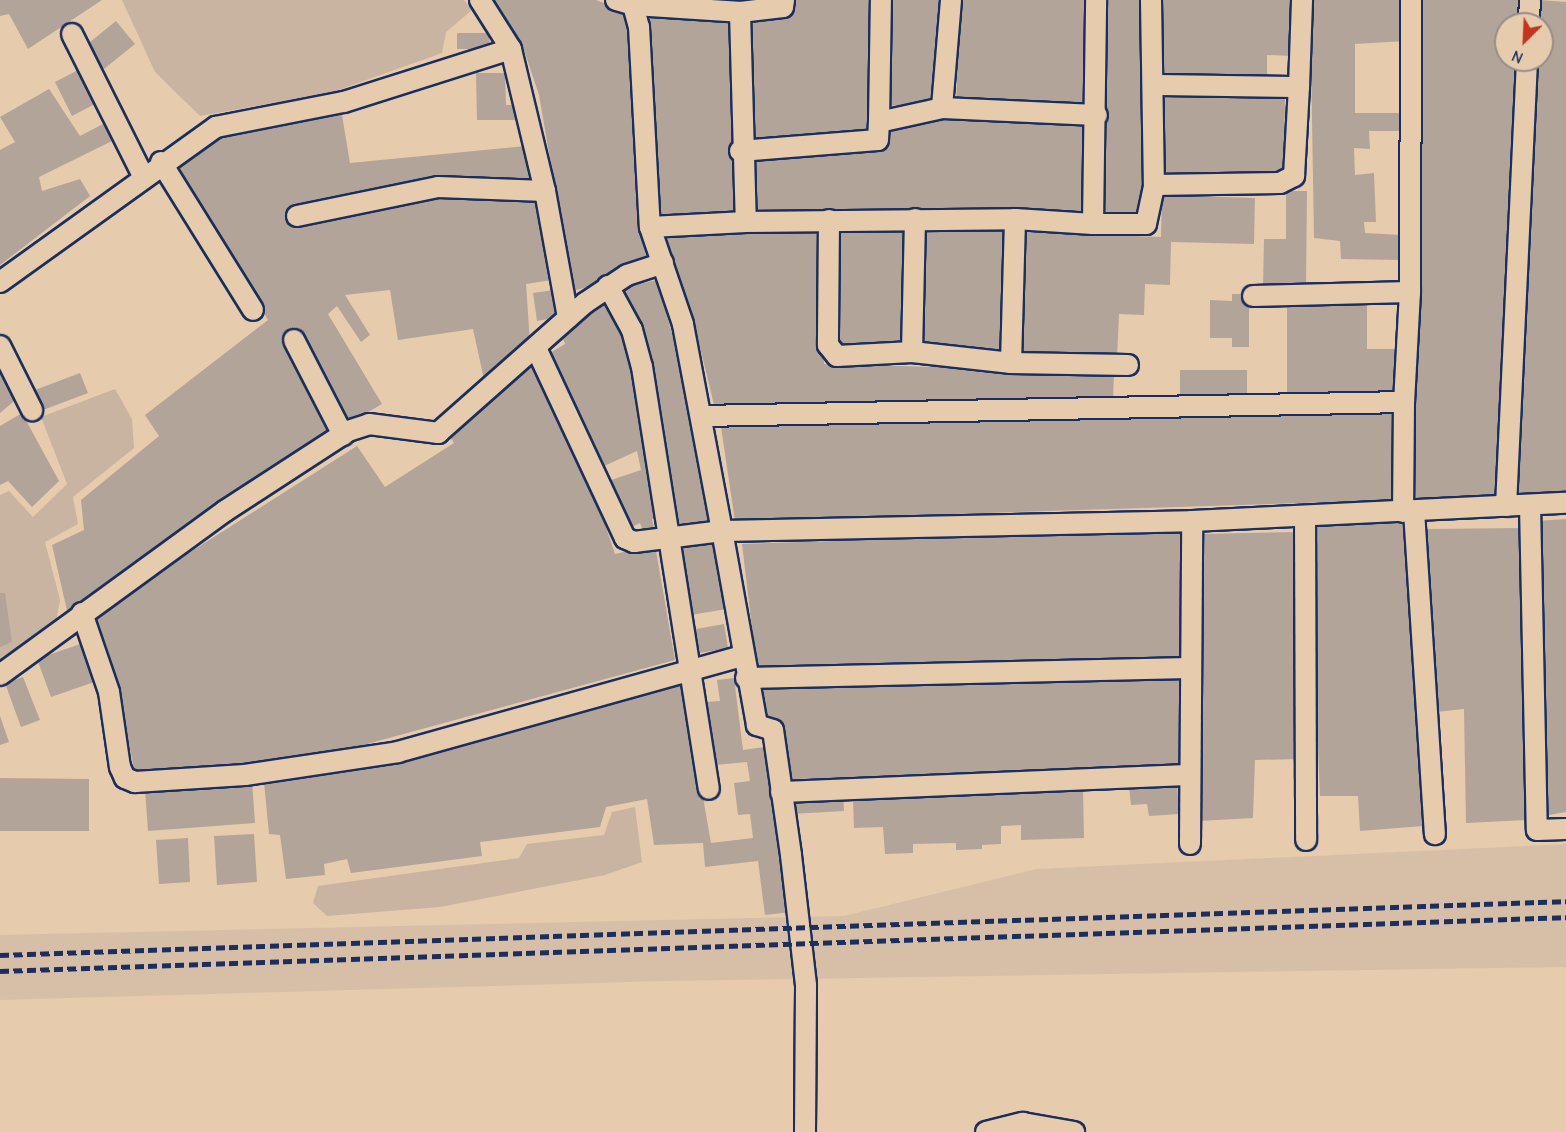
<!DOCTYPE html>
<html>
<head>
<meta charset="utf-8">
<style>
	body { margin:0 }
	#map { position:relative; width:1566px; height:1132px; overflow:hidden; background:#e6cbad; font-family:"Comic Neue",sans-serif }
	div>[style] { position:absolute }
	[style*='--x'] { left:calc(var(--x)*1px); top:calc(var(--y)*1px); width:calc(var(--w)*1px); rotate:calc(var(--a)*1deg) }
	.built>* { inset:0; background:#d7bfa7 }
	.green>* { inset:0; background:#c9b4a1 }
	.building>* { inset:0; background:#b3a499 }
	.roads { filter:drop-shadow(2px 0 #1b2f5e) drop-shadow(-2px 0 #1b2f5e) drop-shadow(0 2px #1b2f5e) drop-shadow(0 -2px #1b2f5e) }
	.street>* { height:20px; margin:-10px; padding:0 10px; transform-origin:10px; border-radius:10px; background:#e6cbad }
	.rail>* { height:4.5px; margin-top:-2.25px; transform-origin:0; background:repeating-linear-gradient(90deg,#1b2f5e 0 9px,transparent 0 13.5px) }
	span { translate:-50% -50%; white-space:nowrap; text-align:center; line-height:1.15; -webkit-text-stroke:6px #e6cbad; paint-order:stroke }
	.north { position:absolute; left:1494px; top:12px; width:60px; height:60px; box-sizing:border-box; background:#e6cbad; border:2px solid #958d8d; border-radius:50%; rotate:204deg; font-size:16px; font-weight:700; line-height:24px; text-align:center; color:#1b2f5e }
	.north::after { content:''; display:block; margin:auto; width:21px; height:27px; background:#c8321e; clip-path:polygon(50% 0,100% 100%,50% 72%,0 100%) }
</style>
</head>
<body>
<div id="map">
	<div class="built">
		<div style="clip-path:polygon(1566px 844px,1566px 967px,666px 981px,0 1000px,0 935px,844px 916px,1036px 869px)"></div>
	</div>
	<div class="green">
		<div style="clip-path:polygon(122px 0,464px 0,472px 10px,446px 32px,442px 53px,330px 93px,200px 116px,155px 72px)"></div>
		<div style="clip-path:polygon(115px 389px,132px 419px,134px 448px,73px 497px,78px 524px,45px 542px,60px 600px,55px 627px,0 666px,0 495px,9px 491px,33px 517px,67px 484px,41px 417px)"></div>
		<div style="clip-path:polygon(635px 807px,642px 862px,605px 875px,440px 907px,327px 916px,313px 903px,318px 886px,519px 858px,527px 844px,604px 835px,612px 812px)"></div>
	</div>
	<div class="building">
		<div style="clip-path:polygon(0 0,102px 0,28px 49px,9px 14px,0 16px)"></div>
		<div style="clip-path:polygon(490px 0,596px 0,630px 13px,646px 259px,623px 265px,604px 282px,573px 291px,539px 95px,523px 47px)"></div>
		<div style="clip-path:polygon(789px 0,874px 0,871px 135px,749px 144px,748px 17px)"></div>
		<div style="clip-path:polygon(889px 0,943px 0,934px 102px,887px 106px)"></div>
		<div style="clip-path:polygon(960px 0,1085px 0,1086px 106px,956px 104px)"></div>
		<div style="clip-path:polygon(1102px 0,1145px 0,1145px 213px,1103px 216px)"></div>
		<div style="clip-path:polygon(1159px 0,1290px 0,1292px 56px,1267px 55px,1267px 77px,1161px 80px)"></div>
		<div style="clip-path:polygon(1310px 0,1403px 0,1405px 41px,1355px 44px,1355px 113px,1401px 113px,1403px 131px,1369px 131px,1370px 149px,1354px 148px,1355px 175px,1374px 173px,1376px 222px,1364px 222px,1365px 233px,1401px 235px,1400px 260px,1341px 259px,1340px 241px,1314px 238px)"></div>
		<div style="clip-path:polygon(1419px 0,1520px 0,1519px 24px,1506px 24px,1506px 60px,1518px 60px,1500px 494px,1415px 501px)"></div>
		<div style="clip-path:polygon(1540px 0,1566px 2px,1566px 492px,1518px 495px,1537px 60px,1542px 60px)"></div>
		<div style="clip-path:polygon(647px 12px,733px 19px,734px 215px,658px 220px)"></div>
		<div style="clip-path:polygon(116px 21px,135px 44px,104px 69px,85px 46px)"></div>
		<div style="clip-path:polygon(457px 33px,489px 33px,490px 49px,457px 49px)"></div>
		<div style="clip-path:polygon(80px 69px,97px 103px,72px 116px,55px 82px)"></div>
		<div style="clip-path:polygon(476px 73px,505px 73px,506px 105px,521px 105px,521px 120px,477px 120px)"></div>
		<div style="clip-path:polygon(49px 89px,80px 136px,105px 123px,114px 140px,39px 177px,42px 191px,80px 179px,90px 196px,0 265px,0 150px,15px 142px,0 117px)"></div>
		<div style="clip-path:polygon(1162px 94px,1285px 96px,1284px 177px,1161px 175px)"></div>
		<div style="clip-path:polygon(341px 109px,350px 163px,525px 146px,533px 179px,441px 177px,289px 210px,290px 224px,438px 194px,538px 196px,552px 280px,526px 284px,530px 342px,485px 384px,473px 329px,398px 340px,390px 290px,345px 295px,370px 335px,361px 342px,337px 306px,328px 314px,382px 404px,346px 425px,295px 330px,285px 335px,333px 432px,68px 615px,52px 545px,84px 530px,81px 500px,159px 436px,145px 415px,268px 320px,176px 164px,214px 139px)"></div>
		<div style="clip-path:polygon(940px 116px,1088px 120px,1084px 214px,917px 209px,753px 215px,749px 156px)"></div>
		<div style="clip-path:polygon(1286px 191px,1307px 191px,1306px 287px,1263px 287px,1264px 239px,1286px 239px)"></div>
		<div style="clip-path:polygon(1162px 195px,1255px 198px,1254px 244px,1171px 242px,1170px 285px,1145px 284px,1144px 315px,1119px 314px,1117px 358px,1017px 355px,1021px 232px,1161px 237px)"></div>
		<div style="clip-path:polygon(908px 226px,905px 345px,837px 349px,837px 228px)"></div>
		<div style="clip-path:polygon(922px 227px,1007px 228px,1003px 352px,920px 346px)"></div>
		<div style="clip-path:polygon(822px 231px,824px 364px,1114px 372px,1113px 400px,715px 409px,693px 318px,665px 236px)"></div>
		<div style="clip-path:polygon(657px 280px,695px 416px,711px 522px,673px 529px,617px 289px)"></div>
		<div style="clip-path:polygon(554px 290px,559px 317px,537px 321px,533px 293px)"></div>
		<div style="clip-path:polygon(1232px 294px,1249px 294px,1249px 347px,1232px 347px,1232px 338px,1210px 338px,1210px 300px,1232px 301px)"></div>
		<div style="clip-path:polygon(607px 295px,625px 328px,659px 516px,652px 519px,655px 532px,645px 536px,640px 523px,627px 529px,608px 481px,641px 470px,637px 451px,602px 467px,545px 356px,565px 344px,561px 333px)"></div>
		<div style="clip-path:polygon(1287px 302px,1367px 302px,1367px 349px,1398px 349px,1398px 397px,1287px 396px)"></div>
		<div style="clip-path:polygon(0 361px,19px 397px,0 413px)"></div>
		<div style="clip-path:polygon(534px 362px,578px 445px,615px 554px,655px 545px,675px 660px,345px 750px,244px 767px,135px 773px,122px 709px,90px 616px,357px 446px,385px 487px,454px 443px,449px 435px)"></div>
		<div style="clip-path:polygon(1180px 370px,1247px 370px,1247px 397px,1180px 397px)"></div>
		<div style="clip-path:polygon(80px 373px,88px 393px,43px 410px,35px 390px)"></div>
		<div style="clip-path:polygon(1393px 412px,1395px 500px,735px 521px,721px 427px)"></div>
		<div style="clip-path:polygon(22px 413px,59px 481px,32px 507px,8px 481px,0 485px,0 426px)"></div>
		<div style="clip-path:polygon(1566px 519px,1566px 812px,1543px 816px,1537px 521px)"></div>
		<div style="clip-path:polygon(1405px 521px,1423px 826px,1360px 831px,1358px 796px,1320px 796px,1309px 526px)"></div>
		<div style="clip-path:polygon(1524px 528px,1528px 820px,1466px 823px,1464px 709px,1436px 712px,1425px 529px)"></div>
		<div style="clip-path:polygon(1182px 530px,1180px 660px,757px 669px,742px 544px)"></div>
		<div style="clip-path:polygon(1300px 532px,1299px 759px,1255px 760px,1253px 818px,1199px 821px,1202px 534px)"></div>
		<div style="clip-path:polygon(715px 537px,727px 609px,690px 615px,677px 544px)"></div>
		<div style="clip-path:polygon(0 593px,5px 593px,12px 642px,0 647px)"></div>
		<div style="clip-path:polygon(724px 624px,728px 648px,700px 653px,696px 629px)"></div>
		<div style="clip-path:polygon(86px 642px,100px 680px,51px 697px,37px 659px)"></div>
		<div style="clip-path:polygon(23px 677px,40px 720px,21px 727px,5px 683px)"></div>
		<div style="clip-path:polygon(682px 677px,711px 843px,753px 838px,750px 814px,738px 815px,734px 783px,750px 781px,747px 762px,715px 765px,707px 702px,720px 701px,717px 680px,734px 678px,743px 750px,770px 746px,791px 912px,765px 915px,758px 861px,705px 867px,703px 843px,654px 845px,647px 799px,606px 807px,600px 827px,480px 842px,482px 856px,351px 873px,347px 859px,324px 864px,325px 875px,286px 879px,280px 835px,269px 834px,264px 782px,352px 766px)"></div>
		<div style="clip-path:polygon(1183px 677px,1183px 767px,953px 777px,785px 779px,763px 718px,760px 683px)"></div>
		<div style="clip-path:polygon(0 716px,9px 742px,0 745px)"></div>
		<div style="clip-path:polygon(0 778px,89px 779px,89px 831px,0 831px)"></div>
		<div style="clip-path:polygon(252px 781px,255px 823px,148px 831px,145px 789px)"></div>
		<div style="clip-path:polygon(1177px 782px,1179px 814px,1149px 816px,1147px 804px,1131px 805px,1129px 786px)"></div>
		<div style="clip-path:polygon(1083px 789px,1084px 838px,1021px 840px,1021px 825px,1001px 826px,1001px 844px,982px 845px,982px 849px,956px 850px,956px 843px,913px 844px,913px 853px,885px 854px,883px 827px,854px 828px,853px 797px)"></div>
		<div style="clip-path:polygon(843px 795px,844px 811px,791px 814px,791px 798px)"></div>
		<div style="clip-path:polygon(254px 834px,257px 882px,217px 885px,214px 836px)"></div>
		<div style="clip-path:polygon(188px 838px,190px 882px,159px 884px,156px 840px)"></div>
	</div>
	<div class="roads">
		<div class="street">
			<div style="--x:616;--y:0;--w:18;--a:16"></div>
			<div style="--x:633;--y:5;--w:23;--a:75"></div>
			<div style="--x:639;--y:27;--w:200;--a:86.9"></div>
			<div style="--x:784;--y:0;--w:7;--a:98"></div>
			<div style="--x:783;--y:7;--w:43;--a:173.4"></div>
			<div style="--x:740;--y:12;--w:210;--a:88.4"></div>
			<div style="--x:746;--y:222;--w:269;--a:-0.6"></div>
			<div style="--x:1015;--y:219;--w:78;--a:3.7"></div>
			<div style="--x:1093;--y:224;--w:224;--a:-89.2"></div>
			<div style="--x:951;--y:0;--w:108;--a:94.8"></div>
			<div style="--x:942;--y:108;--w:155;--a:2.6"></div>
			<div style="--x:1151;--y:0;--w:185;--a:89.1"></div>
			<div style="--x:633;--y:5;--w:107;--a:3.7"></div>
			<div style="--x:1529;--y:24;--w:24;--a:-88"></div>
			<div style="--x:72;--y:34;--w:159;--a:63.4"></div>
			<div style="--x:1299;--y:87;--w:87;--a:-88"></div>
			<div style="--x:879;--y:122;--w:122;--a:-89.1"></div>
			<div style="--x:740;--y:151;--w:138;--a:-4.6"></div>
			<div style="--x:878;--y:140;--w:18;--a:-87"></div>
			<div style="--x:879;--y:122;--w:65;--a:-12.5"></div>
			<div style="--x:161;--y:162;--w:174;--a:58.1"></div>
			<div style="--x:545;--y:191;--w:129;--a:79.7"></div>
			<div style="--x:297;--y:216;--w:144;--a:-11.6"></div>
			<div style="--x:438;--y:187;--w:107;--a:2.1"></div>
			<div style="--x:545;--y:191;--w:146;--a:-103.5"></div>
			<div style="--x:511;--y:49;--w:58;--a:-122.3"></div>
			<div style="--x:829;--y:220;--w:125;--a:90.5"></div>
			<div style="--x:828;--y:345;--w:14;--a:51"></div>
			<div style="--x:837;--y:356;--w:75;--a:-3.1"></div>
			<div style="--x:912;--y:352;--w:100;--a:6.3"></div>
			<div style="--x:1011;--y:363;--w:117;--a:1"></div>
			<div style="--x:1093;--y:224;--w:53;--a:0"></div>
			<div style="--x:1146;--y:224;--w:40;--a:-78"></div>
			<div style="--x:1154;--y:185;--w:126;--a:-0.9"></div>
			<div style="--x:1280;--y:183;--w:16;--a:-27"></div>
			<div style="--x:1294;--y:176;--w:89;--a:-86.8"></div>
			<div style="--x:1299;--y:87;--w:145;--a:-179.2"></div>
			<div style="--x:0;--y:282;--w:266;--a:-35.7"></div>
			<div style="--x:216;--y:127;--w:130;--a:-11.1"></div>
			<div style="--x:344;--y:102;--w:175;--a:-17.6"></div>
			<div style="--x:608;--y:286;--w:50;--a:61.4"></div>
			<div style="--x:632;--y:330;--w:38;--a:75"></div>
			<div style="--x:642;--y:367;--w:427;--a:81"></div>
			<div style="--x:1410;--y:292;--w:292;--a:-89.8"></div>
			<div style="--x:1253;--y:296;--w:157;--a:-1.5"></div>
			<div style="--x:1410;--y:292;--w:110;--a:93.1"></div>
			<div style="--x:294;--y:340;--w:107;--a:62.7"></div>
			<div style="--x:0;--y:346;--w:72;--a:63.4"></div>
			<div style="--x:536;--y:348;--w:210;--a:64.9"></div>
			<div style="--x:625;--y:538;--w:10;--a:24"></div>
			<div style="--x:634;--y:542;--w:89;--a:-7.1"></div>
			<div style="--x:722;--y:531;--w:211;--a:-100.7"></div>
			<div style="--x:683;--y:324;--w:102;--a:-108.8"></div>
			<div style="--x:650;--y:227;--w:96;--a:-3"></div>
			<div style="--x:912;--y:352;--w:133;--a:-88.7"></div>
			<div style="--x:1011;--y:363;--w:144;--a:-88.4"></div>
			<div style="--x:702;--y:416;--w:702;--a:-1.14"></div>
			<div style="--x:1404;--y:402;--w:110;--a:90.5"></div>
			<div style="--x:1530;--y:505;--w:325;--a:88.8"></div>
			<div style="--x:1537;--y:830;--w:29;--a:-2"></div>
			<div style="--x:1506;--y:506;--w:446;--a:-87.3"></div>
			<div style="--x:1414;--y:511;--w:324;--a:86.3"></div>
			<div style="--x:1305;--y:516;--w:324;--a:89.8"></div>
			<div style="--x:82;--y:613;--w:83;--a:71.1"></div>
			<div style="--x:109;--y:692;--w:76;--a:81.7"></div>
			<div style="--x:120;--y:767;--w:12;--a:66"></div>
			<div style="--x:125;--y:778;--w:11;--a:22"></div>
			<div style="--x:135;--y:782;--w:110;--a:-3.6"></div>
			<div style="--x:245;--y:775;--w:155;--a:-8.5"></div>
			<div style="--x:398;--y:752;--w:356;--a:-15.6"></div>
			<div style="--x:0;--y:675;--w:278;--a:-36.1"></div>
			<div style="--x:225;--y:511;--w:147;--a:-33"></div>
			<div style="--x:348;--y:431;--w:22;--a:-18"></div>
			<div style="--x:369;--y:424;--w:70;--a:7.4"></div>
			<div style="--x:438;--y:433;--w:196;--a:-41.5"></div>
			<div style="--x:585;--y:303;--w:50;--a:-33.7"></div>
			<div style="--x:627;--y:275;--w:38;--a:-18"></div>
			<div style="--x:746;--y:678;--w:444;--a:-1.3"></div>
			<div style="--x:781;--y:792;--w:408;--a:-2.4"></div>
			<div style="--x:1190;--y:844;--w:323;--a:-89.6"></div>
			<div style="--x:805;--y:1132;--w:147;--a:-89.6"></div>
			<div style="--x:806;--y:985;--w:131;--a:-96.6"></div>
			<div style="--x:791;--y:855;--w:126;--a:-98.2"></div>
			<div style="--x:773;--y:730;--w:17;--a:-163"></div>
			<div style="--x:757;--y:725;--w:197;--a:-100.2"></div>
			<div style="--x:722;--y:531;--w:470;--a:-1.2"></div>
			<div style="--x:1192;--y:521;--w:374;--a:-2.8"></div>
			<div style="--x:986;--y:1132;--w:38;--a:-14"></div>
			<div style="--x:1023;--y:1123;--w:52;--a:10"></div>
		</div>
	</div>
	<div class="rail">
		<div style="--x:0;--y:955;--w:1567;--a:-1.97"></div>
		<div style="--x:0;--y:971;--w:1567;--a:-1.97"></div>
	</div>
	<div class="north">N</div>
</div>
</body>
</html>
